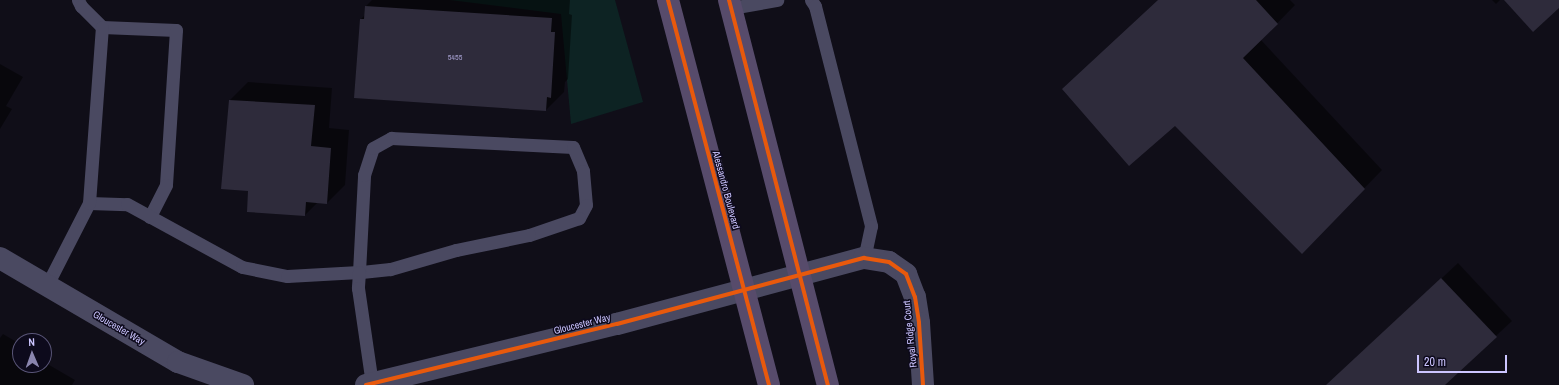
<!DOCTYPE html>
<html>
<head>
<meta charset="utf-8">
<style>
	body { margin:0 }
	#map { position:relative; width:1559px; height:385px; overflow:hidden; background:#100e18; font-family:"Archivo Narrow",sans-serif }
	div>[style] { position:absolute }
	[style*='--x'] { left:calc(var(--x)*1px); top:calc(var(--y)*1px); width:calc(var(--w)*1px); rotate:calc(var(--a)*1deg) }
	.green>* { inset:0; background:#0d2323 }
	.shadow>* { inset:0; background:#0007 }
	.building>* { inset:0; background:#2e2b3b }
	.service>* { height:13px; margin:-6.5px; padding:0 6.5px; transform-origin:6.5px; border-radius:6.5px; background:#4a4961 }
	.minor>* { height:22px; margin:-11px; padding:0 11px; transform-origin:11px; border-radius:11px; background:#4a4961 }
	.primary>* { height:22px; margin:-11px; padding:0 11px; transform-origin:11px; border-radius:11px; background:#574b6b }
	.cycleway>* { height:4px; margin:-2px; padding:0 2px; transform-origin:2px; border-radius:2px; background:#e8590c }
	span { translate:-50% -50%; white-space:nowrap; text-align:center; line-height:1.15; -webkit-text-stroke:3px #0d0a1c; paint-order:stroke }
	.number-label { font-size:8px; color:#a49ece }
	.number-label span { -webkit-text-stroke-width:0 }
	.street-label { font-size:10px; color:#ccc5ff }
	.north { position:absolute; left:12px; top:333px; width:40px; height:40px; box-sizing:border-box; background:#0d0a1c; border:1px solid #595577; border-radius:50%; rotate:358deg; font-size:11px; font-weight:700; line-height:16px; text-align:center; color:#ccc5ff }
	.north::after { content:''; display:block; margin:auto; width:14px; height:18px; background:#8a85ae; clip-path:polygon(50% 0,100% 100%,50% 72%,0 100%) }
	.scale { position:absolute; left:1417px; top:355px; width:90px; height:18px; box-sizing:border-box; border:2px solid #ccc5ff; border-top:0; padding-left:5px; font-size:12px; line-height:14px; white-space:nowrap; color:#ccc5ff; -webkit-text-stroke:3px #0d0a1c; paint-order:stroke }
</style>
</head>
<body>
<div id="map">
	<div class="green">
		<div style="clip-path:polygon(450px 0,615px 0,643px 102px,571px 124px,561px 14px)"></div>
	</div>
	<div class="shadow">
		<div style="clip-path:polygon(372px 0,570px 0,569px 14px,572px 15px,568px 79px,565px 82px,564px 92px,546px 110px,361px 19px,365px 15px,366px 6px)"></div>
		<div style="clip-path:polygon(1158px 0,1290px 0,1295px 5px,1261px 40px,1382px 170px,1320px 234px)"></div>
		<div style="clip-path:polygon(1492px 0,1500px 0,1496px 4px)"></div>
		<div style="clip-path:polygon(0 64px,23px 77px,6px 106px,12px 109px,0 129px)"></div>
		<div style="clip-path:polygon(248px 82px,332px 88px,329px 128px,349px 130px,345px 185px,327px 203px,318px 202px,305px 215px,250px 190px,230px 100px)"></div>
		<div style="clip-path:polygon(1458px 263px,1512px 321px,1443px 385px,1346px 385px,1354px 360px)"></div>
		<div style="clip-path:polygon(3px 334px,20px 344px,20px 365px,44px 365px,44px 362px,75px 380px,72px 385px,0 385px,0 338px)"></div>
	</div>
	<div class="building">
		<div style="clip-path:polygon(1158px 0,1256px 0,1278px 24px,1243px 58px,1365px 189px,1302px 254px,1175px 126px,1129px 166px,1062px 89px)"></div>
		<div style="clip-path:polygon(1504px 0,1559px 0,1559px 8px,1533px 32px)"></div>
		<div style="clip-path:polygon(365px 6px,552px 18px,551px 32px,555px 32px,551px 98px,547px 97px,546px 111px,354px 98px,360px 19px,364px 19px)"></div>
		<div style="clip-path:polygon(229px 100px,315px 105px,311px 146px,331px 148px,327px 204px,306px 202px,305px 216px,247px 212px,248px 191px,221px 189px)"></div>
		<div style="clip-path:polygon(1441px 278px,1497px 337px,1445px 385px,1326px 385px)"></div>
	</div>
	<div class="service">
		<div style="--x:78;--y:0;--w:7;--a:63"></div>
		<div style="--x:81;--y:6;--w:30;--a:45"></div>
		<div style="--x:102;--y:27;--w:74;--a:2.3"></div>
		<div style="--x:176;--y:30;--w:155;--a:93.7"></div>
		<div style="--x:166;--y:185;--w:36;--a:117"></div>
		<div style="--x:811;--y:0;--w:7;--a:56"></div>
		<div style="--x:815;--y:6;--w:227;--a:75.7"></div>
		<div style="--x:871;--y:226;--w:33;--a:102"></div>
		<div style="--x:731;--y:8;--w:47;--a:-9.9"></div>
		<div style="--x:391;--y:138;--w:182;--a:2.8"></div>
		<div style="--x:573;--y:147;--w:26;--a:67"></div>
		<div style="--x:583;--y:171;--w:34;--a:85"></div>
		<div style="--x:586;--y:205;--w:15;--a:118"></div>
		<div style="--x:579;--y:218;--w:53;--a:161.2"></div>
		<div style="--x:529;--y:235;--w:75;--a:168.4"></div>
		<div style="--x:456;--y:250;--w:69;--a:163.9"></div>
		<div style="--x:390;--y:269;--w:31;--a:174"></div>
		<div style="--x:359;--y:272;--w:97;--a:-87"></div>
		<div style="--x:364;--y:175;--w:28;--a:-72"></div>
		<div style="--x:373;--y:148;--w:21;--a:-29"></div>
		<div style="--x:89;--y:203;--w:38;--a:2"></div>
		<div style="--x:127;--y:204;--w:131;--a:28.7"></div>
		<div style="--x:242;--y:267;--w:46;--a:11.3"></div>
		<div style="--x:287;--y:276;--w:72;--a:-3.2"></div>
		<div style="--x:359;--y:272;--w:16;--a:94"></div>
		<div style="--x:358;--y:288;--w:97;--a:81.7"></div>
		<div style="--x:47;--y:285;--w:92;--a:-62.9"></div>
		<div style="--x:89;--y:203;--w:176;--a:-85.8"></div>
	</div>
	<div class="minor">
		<div style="--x:0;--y:258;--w:206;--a:30.3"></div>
		<div style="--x:178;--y:362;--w:69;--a:19.5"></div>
		<div style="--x:366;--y:385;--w:258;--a:-13.7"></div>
		<div style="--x:617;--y:324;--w:256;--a:-15"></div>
		<div style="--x:864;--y:258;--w:25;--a:9"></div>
		<div style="--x:889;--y:262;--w:21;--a:35"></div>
		<div style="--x:906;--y:274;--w:25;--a:69"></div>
		<div style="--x:915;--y:297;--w:26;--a:81"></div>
		<div style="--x:919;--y:323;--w:62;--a:86.3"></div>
	</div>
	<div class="primary">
		<div style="--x:668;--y:0;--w:398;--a:75.3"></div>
		<div style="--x:729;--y:0;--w:398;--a:75.6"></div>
	</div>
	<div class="cycleway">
		<div style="--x:668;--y:0;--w:398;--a:75.3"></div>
		<div style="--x:729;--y:0;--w:398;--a:75.6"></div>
		<div style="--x:366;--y:385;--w:258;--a:-13.7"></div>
		<div style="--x:617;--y:324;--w:256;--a:-15"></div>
		<div style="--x:864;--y:258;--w:25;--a:9"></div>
		<div style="--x:889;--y:262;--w:21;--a:35"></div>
		<div style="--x:906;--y:274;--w:25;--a:69"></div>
		<div style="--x:915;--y:297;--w:26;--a:81"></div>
		<div style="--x:919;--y:323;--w:62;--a:86.3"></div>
	</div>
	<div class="number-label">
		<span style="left:455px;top:58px">5455</span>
	</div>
	<div class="street-label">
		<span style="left:726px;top:190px;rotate:75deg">Alessandro Boulevard</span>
		<span style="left:582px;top:324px;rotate:-14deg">Gloucester Way</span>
		<span style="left:119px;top:328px;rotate:30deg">Gloucester Way</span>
		<span style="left:910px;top:334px;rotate:-96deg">Royal Ridge Court</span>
	</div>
	<div class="north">N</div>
	<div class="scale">20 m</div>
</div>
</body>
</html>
